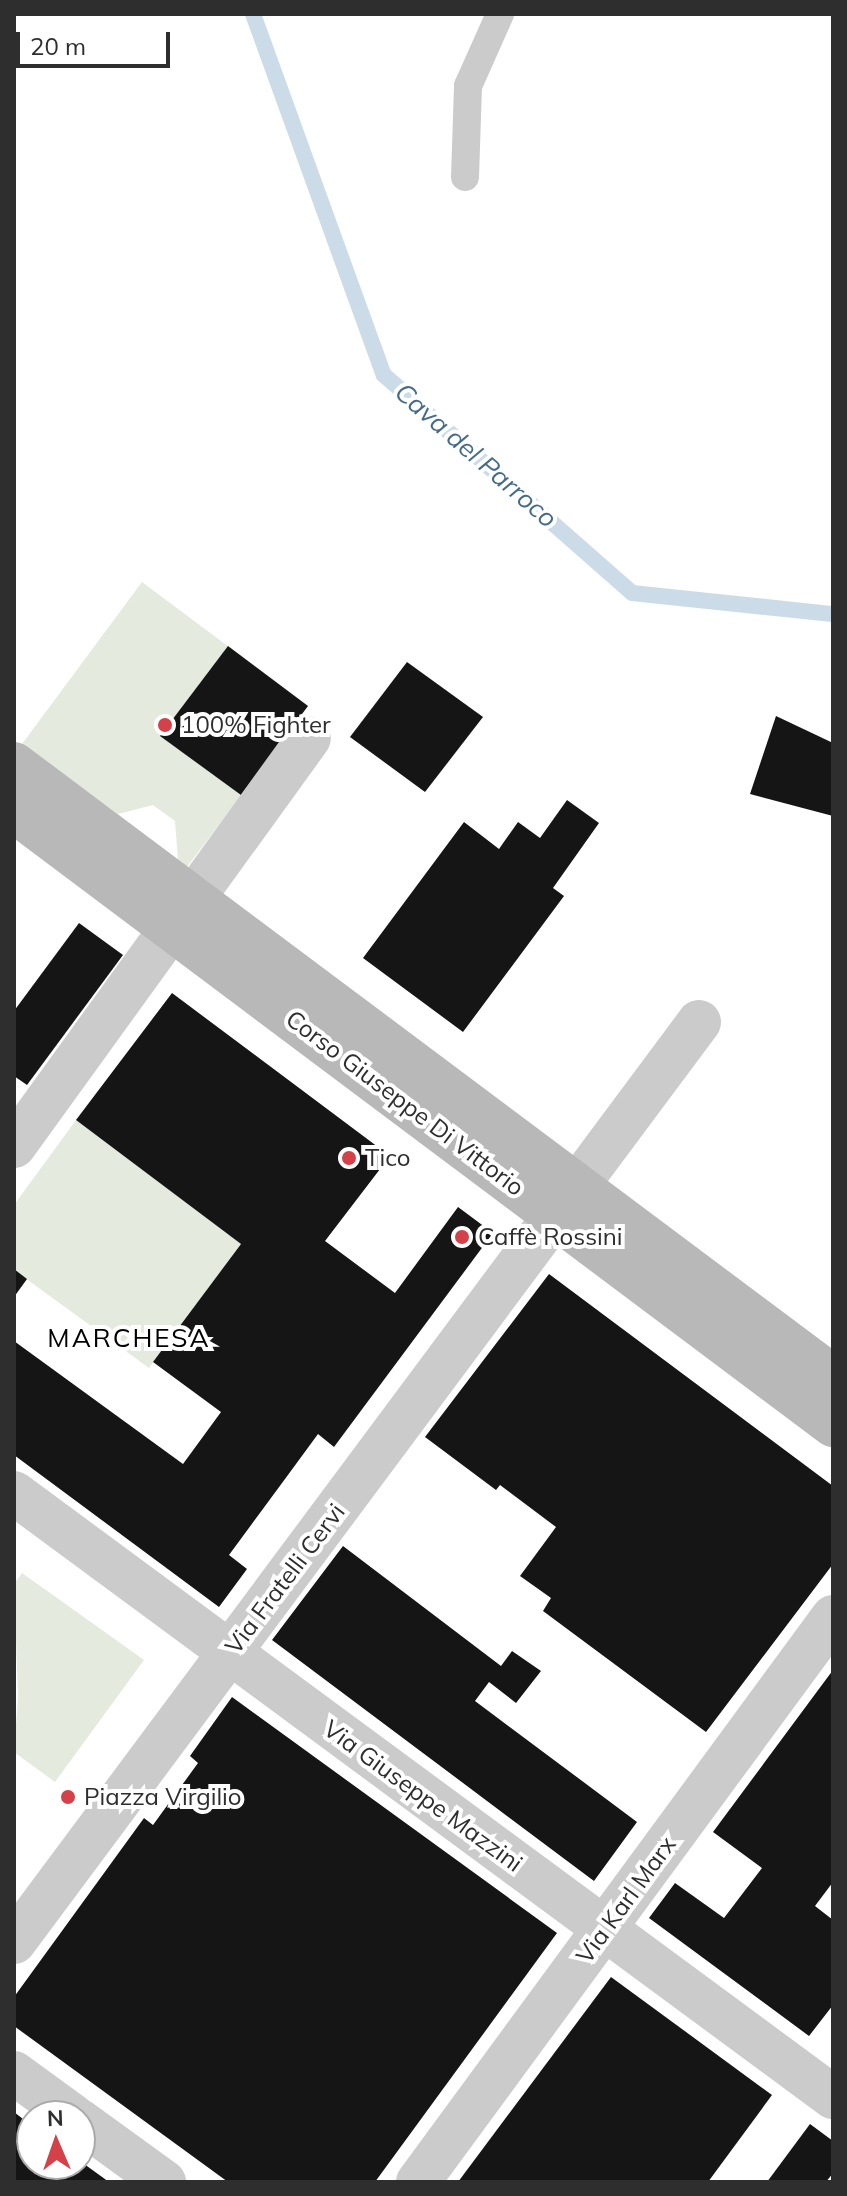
<!DOCTYPE html>
<html>
<head>
<meta charset="utf-8">
<style>
	body { margin:0 }
	#map { position:relative; width:847px; height:2196px; overflow:hidden; background:#fff; font-family:Mulish,sans-serif }
	div>[style] { position:absolute }
	[style*='--x'] { left:calc(var(--x)*1px); top:calc(var(--y)*1px); width:calc(var(--w)*1px); rotate:calc(var(--a)*1deg) }
	.green>* { inset:0; background:#e4eadd }
	.stream>* { height:16px; margin:-8px; padding:0 8px; transform-origin:8px; border-radius:8px; background:#cbdce8 }
	.building>* { inset:0; background:#151515 }
	.lane>* { height:28px; margin:-14px; padding:0 14px; transform-origin:14px; border-radius:14px; background:#cbcbcb }
	.street>* { height:44px; margin:-22px; padding:0 22px; transform-origin:22px; border-radius:22px; background:#cbcbcb }
	.secondary>* { height:44px; margin:-22px; padding:0 22px; transform-origin:22px; border-radius:22px; background:#b8b8b8 }
	.dots>* { width:22px; height:22px; translate:-50% -50%; box-sizing:border-box; border:4px solid #fff; border-radius:50% }
	span { translate:-50% -50%; white-space:nowrap; text-align:center; line-height:1.15; -webkit-text-stroke:8px #fff; paint-order:stroke }
	.poi-label { font-size:24px; color:#2e2e2e }
	.left { translate:0 -50%; text-align:left }
	.street-label { font-size:24px; color:#2e2e2e }
	.water-label { font-size:26px; color:#446c89; font-style:italic }
	.neighbourhood-label { font-size:26px; color:#000; letter-spacing:2px }
	.frame { position:absolute; inset:0; border:16px solid #2e2e2e; pointer-events:none }
	.north { position:absolute; left:16px; top:2100px; width:80px; height:80px; box-sizing:border-box; background:#fff; border:2px solid #ababab; border-radius:50%; rotate:358deg; font-size:22px; font-weight:700; line-height:32px; text-align:center; color:#2e2e2e }
	.north::after { content:''; display:block; margin:auto; width:28px; height:36px; background:#d44148; clip-path:polygon(50% 0,100% 100%,50% 72%,0 100%) }
	.scale { position:absolute; left:16px; top:32px; width:154px; height:36px; box-sizing:border-box; border:4px solid #2e2e2e; border-top:0; padding-left:10px; font-size:24px; line-height:28px; white-space:nowrap; color:#2e2e2e; -webkit-text-stroke:6px #fff; paint-order:stroke }
</style>
</head>
<body>
<div id="map">
	<div class="green">
		<div style="clip-path:polygon(142px 582px,308px 706px,187px 867px,178px 860px,175px 821px,153px 805px,118px 814px,22px 744px)"></div>
		<div style="clip-path:polygon(76px 1120px,241px 1244px,149px 1368px,14px 1270px,14px 1205px)"></div>
		<div style="clip-path:polygon(22px 1573px,144px 1660px,55px 1782px,14px 1752px,18px 1697px,14px 1584px)"></div>
	</div>
	<div class="stream">
		<div style="--x:253;--y:14;--w:384;--a:70.1"></div>
		<div style="--x:384;--y:375;--w:330;--a:41.3"></div>
		<div style="--x:632;--y:593;--w:202;--a:6"></div>
	</div>
	<div class="building">
		<div style="clip-path:polygon(228px 646px,308px 706px,241px 795px,160px 736px)"></div>
		<div style="clip-path:polygon(407px 662px,483px 717px,425px 792px,350px 737px)"></div>
		<div style="clip-path:polygon(776px 716px,833px 743px,833px 816px,750px 794px)"></div>
		<div style="clip-path:polygon(567px 800px,599px 823px,553px 888px,564px 896px,463px 1032px,363px 958px,464px 822px,499px 849px,518px 822px,540px 838px)"></div>
		<div style="clip-path:polygon(79px 923px,123px 955px,27px 1085px,14px 1076px,14px 1011px)"></div>
		<div style="clip-path:polygon(172px 993px,390px 1156px,325px 1241px,395px 1293px,458px 1207px,493px 1233px,334px 1447px,318px 1434px,285px 1479px,229px 1555px,247px 1569px,219px 1607px,14px 1455px,14px 1341px,183px 1464px,221px 1412px,153px 1362px,241px 1244px,76px 1120px)"></div>
		<div style="clip-path:polygon(14px 1269px,27px 1279px,14px 1297px)"></div>
		<div style="clip-path:polygon(549px 1274px,833px 1486px,833px 1564px,706px 1732px,543px 1611px,551px 1598px,520px 1576px,556px 1527px,500px 1485px,496px 1490px,425px 1437px)"></div>
		<div style="clip-path:polygon(343px 1546px,501px 1666px,512px 1651px,541px 1671px,516px 1703px,489px 1682px,475px 1701px,637px 1822px,594px 1881px,272px 1640px)"></div>
		<div style="clip-path:polygon(833px 1670px,833px 1882px,815px 1906px,833px 1920px,833px 2005px,809px 2036px,649px 1918px,675px 1883px,724px 1918px,762px 1868px,713px 1832px)"></div>
		<div style="clip-path:polygon(232px 1697px,557px 1933px,375px 2182px,228px 2182px,14px 2026px,14px 1997px,144px 1818px,153px 1825px,198px 1763px,190px 1756px)"></div>
		<div style="clip-path:polygon(611px 1977px,772px 2095px,708px 2182px,458px 2182px)"></div>
		<div style="clip-path:polygon(14px 2112px,32px 2126px,32px 2164px,80px 2161px,109px 2182px,14px 2182px)"></div>
		<div style="clip-path:polygon(810px 2124px,833px 2141px,833px 2173px,826px 2182px,767px 2182px)"></div>
	</div>
	<div class="lane">
		<div style="--x:465;--y:177;--w:91;--a:-88.1"></div>
		<div style="--x:468;--y:86;--w:79;--a:-66"></div>
	</div>
	<div class="street">
		<div style="--x:14;--y:1146;--w:503;--a:-54.13"></div>
		<div style="--x:14;--y:1493;--w:1018;--a:36.41"></div>
		<div style="--x:14;--y:1942;--w:1147;--a:-53.33"></div>
		<div style="--x:14;--y:2073;--w:73;--a:36.1"></div>
		<div style="--x:80;--y:2121;--w:104;--a:36"></div>
		<div style="--x:418;--y:2182;--w:701;--a:-53.7"></div>
	</div>
	<div class="secondary">
		<div style="--x:14;--y:764;--w:1023;--a:36.81"></div>
		<div style="--x:14;--y:811;--w:1024;--a:36.86"></div>
	</div>
	<div class="dots">
		<div style="left:165px;top:725px;background:#d44148"></div>
		<div style="left:349px;top:1158px;background:#d44148"></div>
		<div style="left:462px;top:1237px;background:#d44148"></div>
		<div style="left:68px;top:1797px;background:#d44148"></div>
	</div>
	<div class="poi-label">
		<span class="left" style="left:181px;top:725px">100% Fighter</span>
		<span class="left" style="left:365px;top:1158px">Tico</span>
		<span class="left" style="left:478px;top:1237px">Caffè Rossini</span>
		<span class="left" style="left:84px;top:1797px">Piazza Virgilio</span>
	</div>
	<div class="street-label">
		<span style="left:405px;top:1103px;rotate:37deg">Corso Giuseppe Di Vittorio</span>
		<span style="left:285px;top:1579px;rotate:-53deg">Via Fratelli Cervi</span>
		<span style="left:423px;top:1796px;rotate:36deg">Via Giuseppe Mazzini</span>
		<span style="left:626px;top:1900px;rotate:-54deg">Via Karl Marx</span>
	</div>
	<div class="water-label">
		<span style="left:476px;top:455px;rotate:41deg">Cava del Parroco</span>
	</div>
	<div class="neighbourhood-label">
		<span style="left:129px;top:1338px">MARCHESA</span>
	</div>
	<div class="frame"></div>
	<div class="north">N</div>
	<div class="scale">20 m</div>
</div>
</body>
</html>
